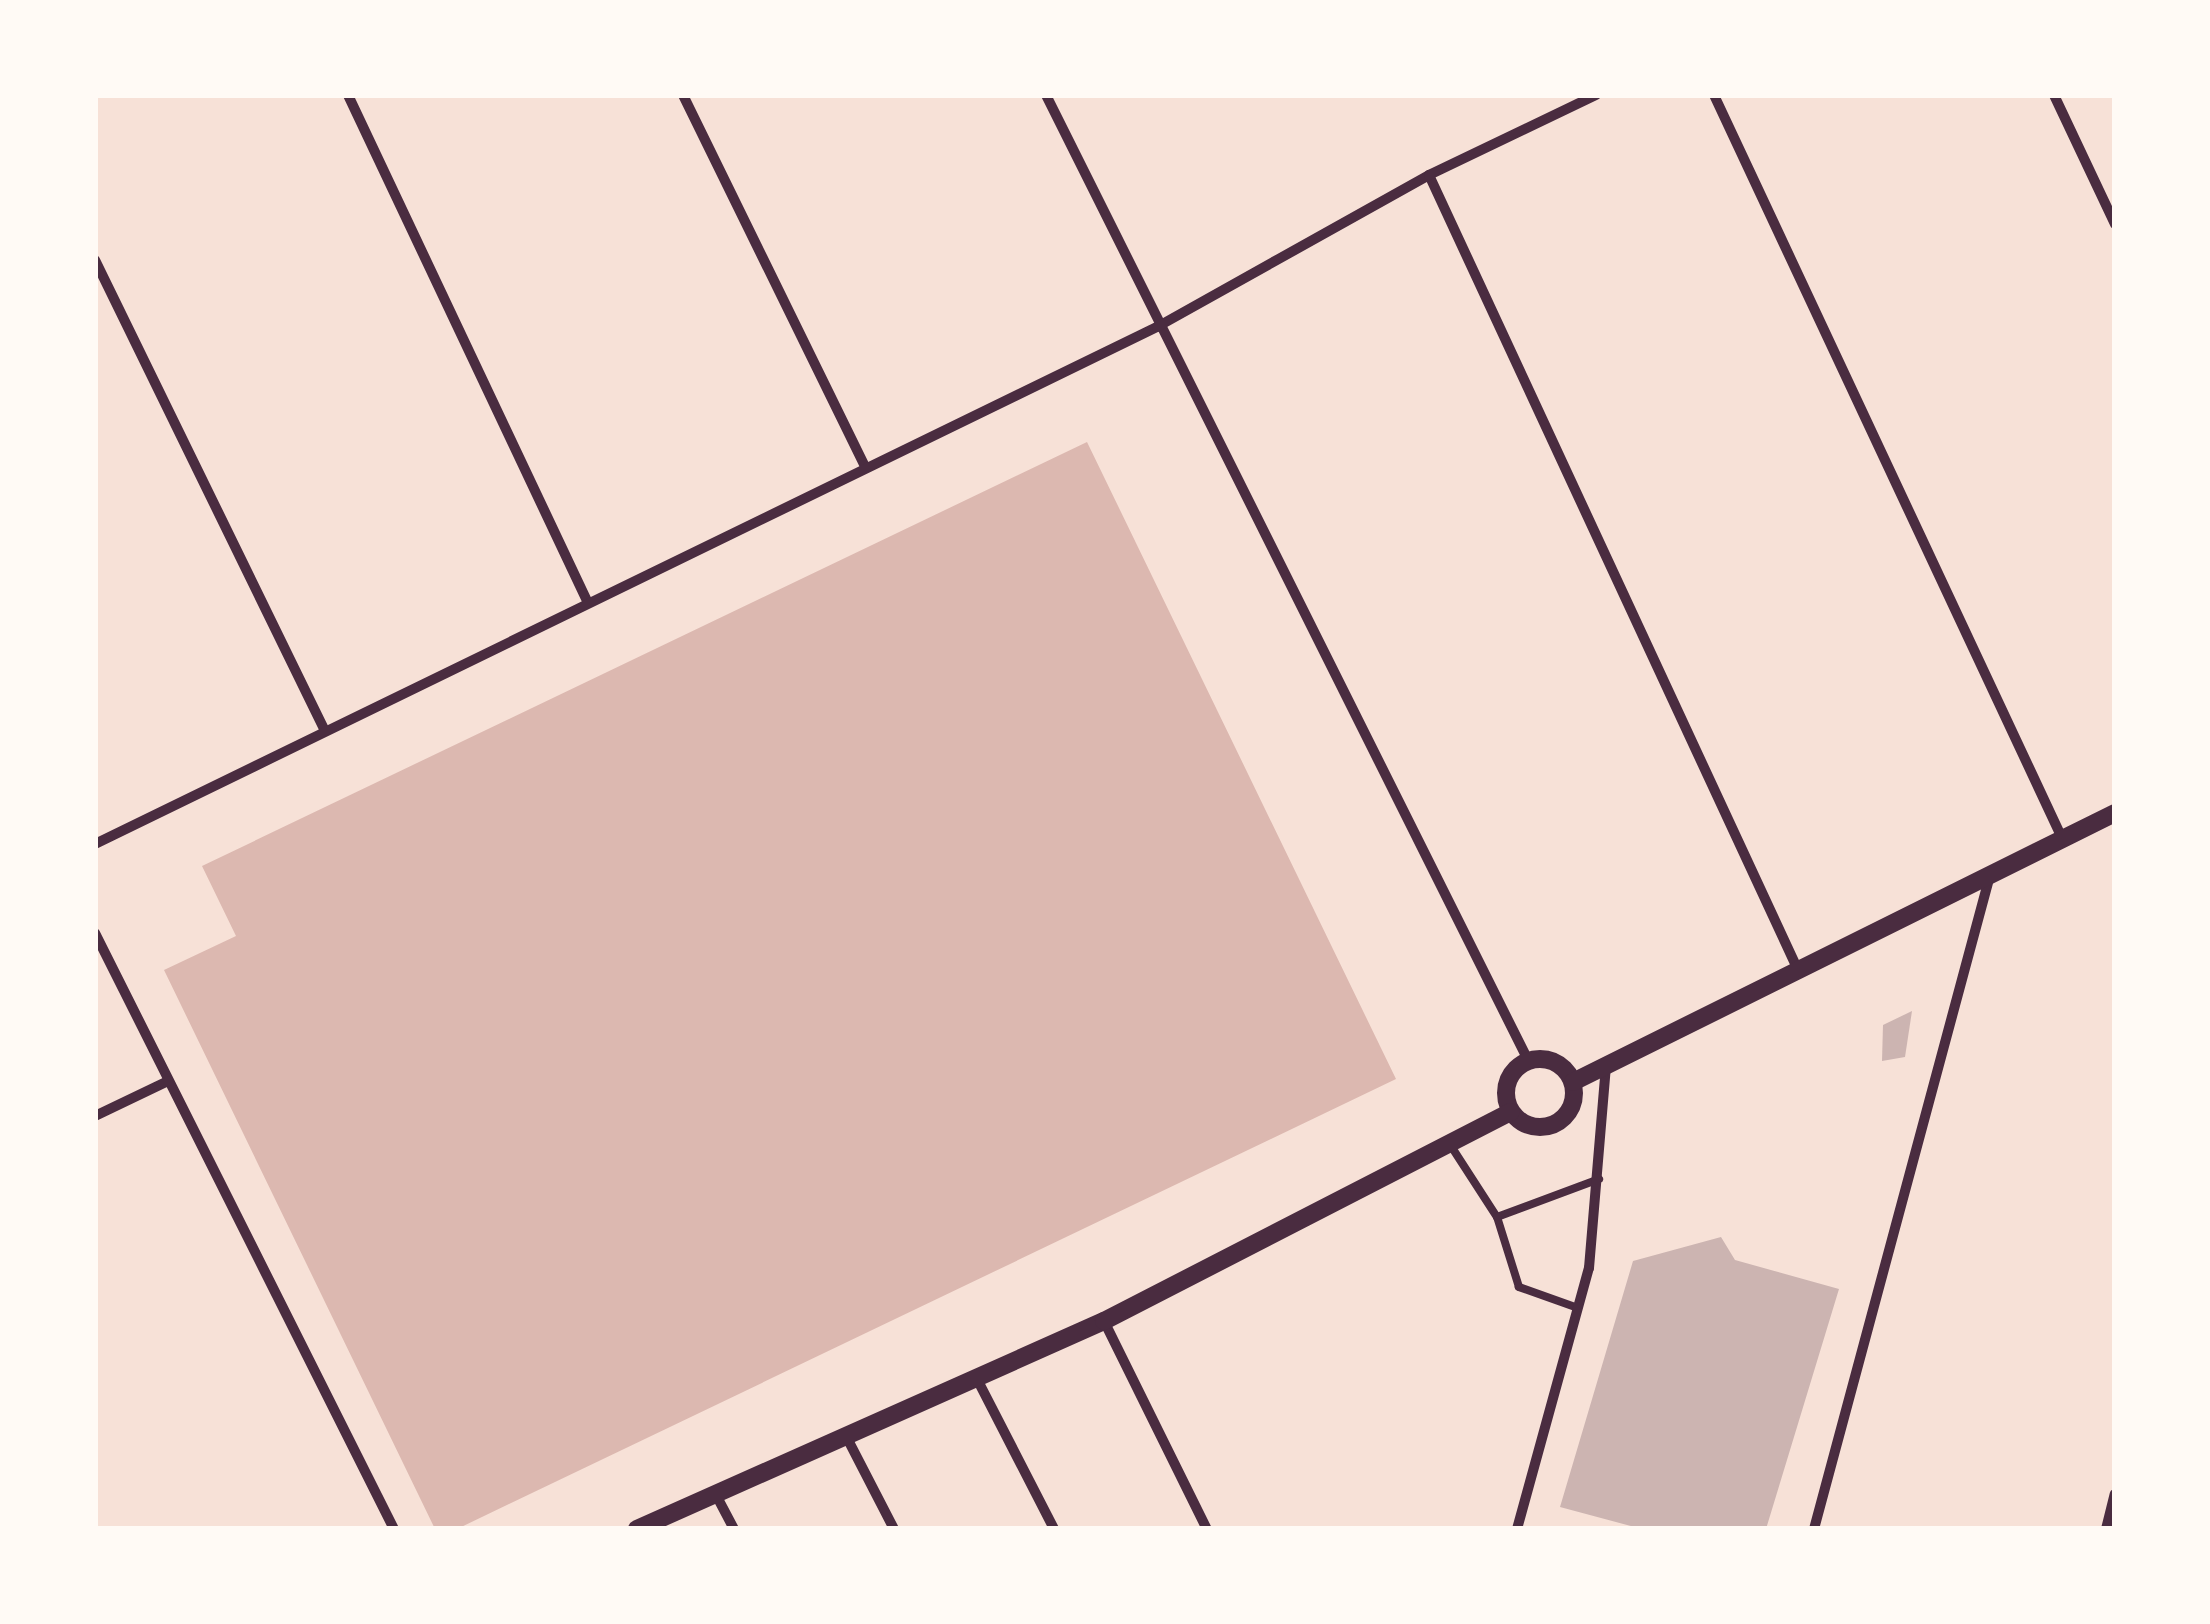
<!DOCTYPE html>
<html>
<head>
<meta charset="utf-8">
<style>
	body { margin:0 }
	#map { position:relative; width:2210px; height:1624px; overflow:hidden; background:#f7e1d7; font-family:"Asap Condensed",sans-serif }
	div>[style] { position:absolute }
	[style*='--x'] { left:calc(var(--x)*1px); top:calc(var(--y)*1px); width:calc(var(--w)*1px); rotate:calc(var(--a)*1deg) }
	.water>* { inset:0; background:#dcb8b0 }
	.building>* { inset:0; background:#ccb4b1 }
	.service>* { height:8px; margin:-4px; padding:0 4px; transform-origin:4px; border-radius:4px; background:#4a2c40 }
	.minor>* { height:10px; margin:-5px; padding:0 5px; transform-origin:5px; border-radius:5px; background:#4a2c40 }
	.tertiary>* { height:18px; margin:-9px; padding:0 9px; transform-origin:9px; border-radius:9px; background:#4a2c40 }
	.tertiary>.ring { margin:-9px; padding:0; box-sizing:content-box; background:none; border:18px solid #4a2c40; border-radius:50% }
	span { translate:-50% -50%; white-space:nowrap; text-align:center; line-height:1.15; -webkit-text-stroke:9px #fffaf5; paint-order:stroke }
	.frame { position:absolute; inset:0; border:98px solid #fffaf5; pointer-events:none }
</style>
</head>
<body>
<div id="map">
	<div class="water">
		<div style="clip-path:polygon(1087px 442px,1396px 1079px,457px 1529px,435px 1529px,164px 970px,236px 936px,202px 866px)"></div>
	</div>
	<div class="building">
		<div style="clip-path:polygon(1912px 1011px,1905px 1057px,1882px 1061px,1883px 1025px)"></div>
		<div style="clip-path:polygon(1721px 1237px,1735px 1260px,1839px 1289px,1766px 1529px,1642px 1529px,1560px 1507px,1633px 1261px)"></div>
	</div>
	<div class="service">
		<div style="--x:1451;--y:1146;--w:85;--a:57.1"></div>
		<div style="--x:1578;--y:1308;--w:63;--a:-160.4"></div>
		<div style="--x:1519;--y:1287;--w:73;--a:-107.4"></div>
		<div style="--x:1497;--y:1217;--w:109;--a:-20.4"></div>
	</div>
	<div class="minor">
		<div style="--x:348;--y:95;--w:562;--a:64.71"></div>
		<div style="--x:683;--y:95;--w:413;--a:63.9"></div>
		<div style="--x:1046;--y:95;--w:1079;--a:63.46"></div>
		<div style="--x:1714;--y:95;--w:823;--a:64.9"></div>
		<div style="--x:2054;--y:95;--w:143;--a:64.7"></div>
		<div style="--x:1429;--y:175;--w:879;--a:65.1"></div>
		<div style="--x:95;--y:260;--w:524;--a:63.97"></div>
		<div style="--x:95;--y:844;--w:1181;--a:-25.96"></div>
		<div style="--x:1157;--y:327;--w:312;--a:-29.2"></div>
		<div style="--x:1429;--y:175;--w:185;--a:-25.6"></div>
		<div style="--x:95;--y:933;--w:667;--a:63.36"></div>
		<div style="--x:95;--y:1116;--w:81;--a:-25.6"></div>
		<div style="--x:1104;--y:1321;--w:232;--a:63.7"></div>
		<div style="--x:977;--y:1379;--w:169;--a:62.8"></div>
		<div style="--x:846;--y:1436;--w:105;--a:62.7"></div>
		<div style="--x:715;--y:1493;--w:41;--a:62.2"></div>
		<div style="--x:1517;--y:1529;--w:271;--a:-74.6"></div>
		<div style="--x:1589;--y:1268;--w:202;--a:-85.2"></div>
		<div style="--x:1814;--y:1529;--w:673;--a:-74.93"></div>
		<div style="--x:2106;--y:1529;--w:36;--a:-76"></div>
	</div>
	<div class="tertiary">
		<div class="ring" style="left:1506px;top:1059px;width:50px;height:50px"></div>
		<div style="--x:1573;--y:1082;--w:605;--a:-26.4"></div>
		<div style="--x:637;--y:1529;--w:511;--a:-24.01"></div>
		<div style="--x:1104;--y:1321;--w:457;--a:-27.2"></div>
	</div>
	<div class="frame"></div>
</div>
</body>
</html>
